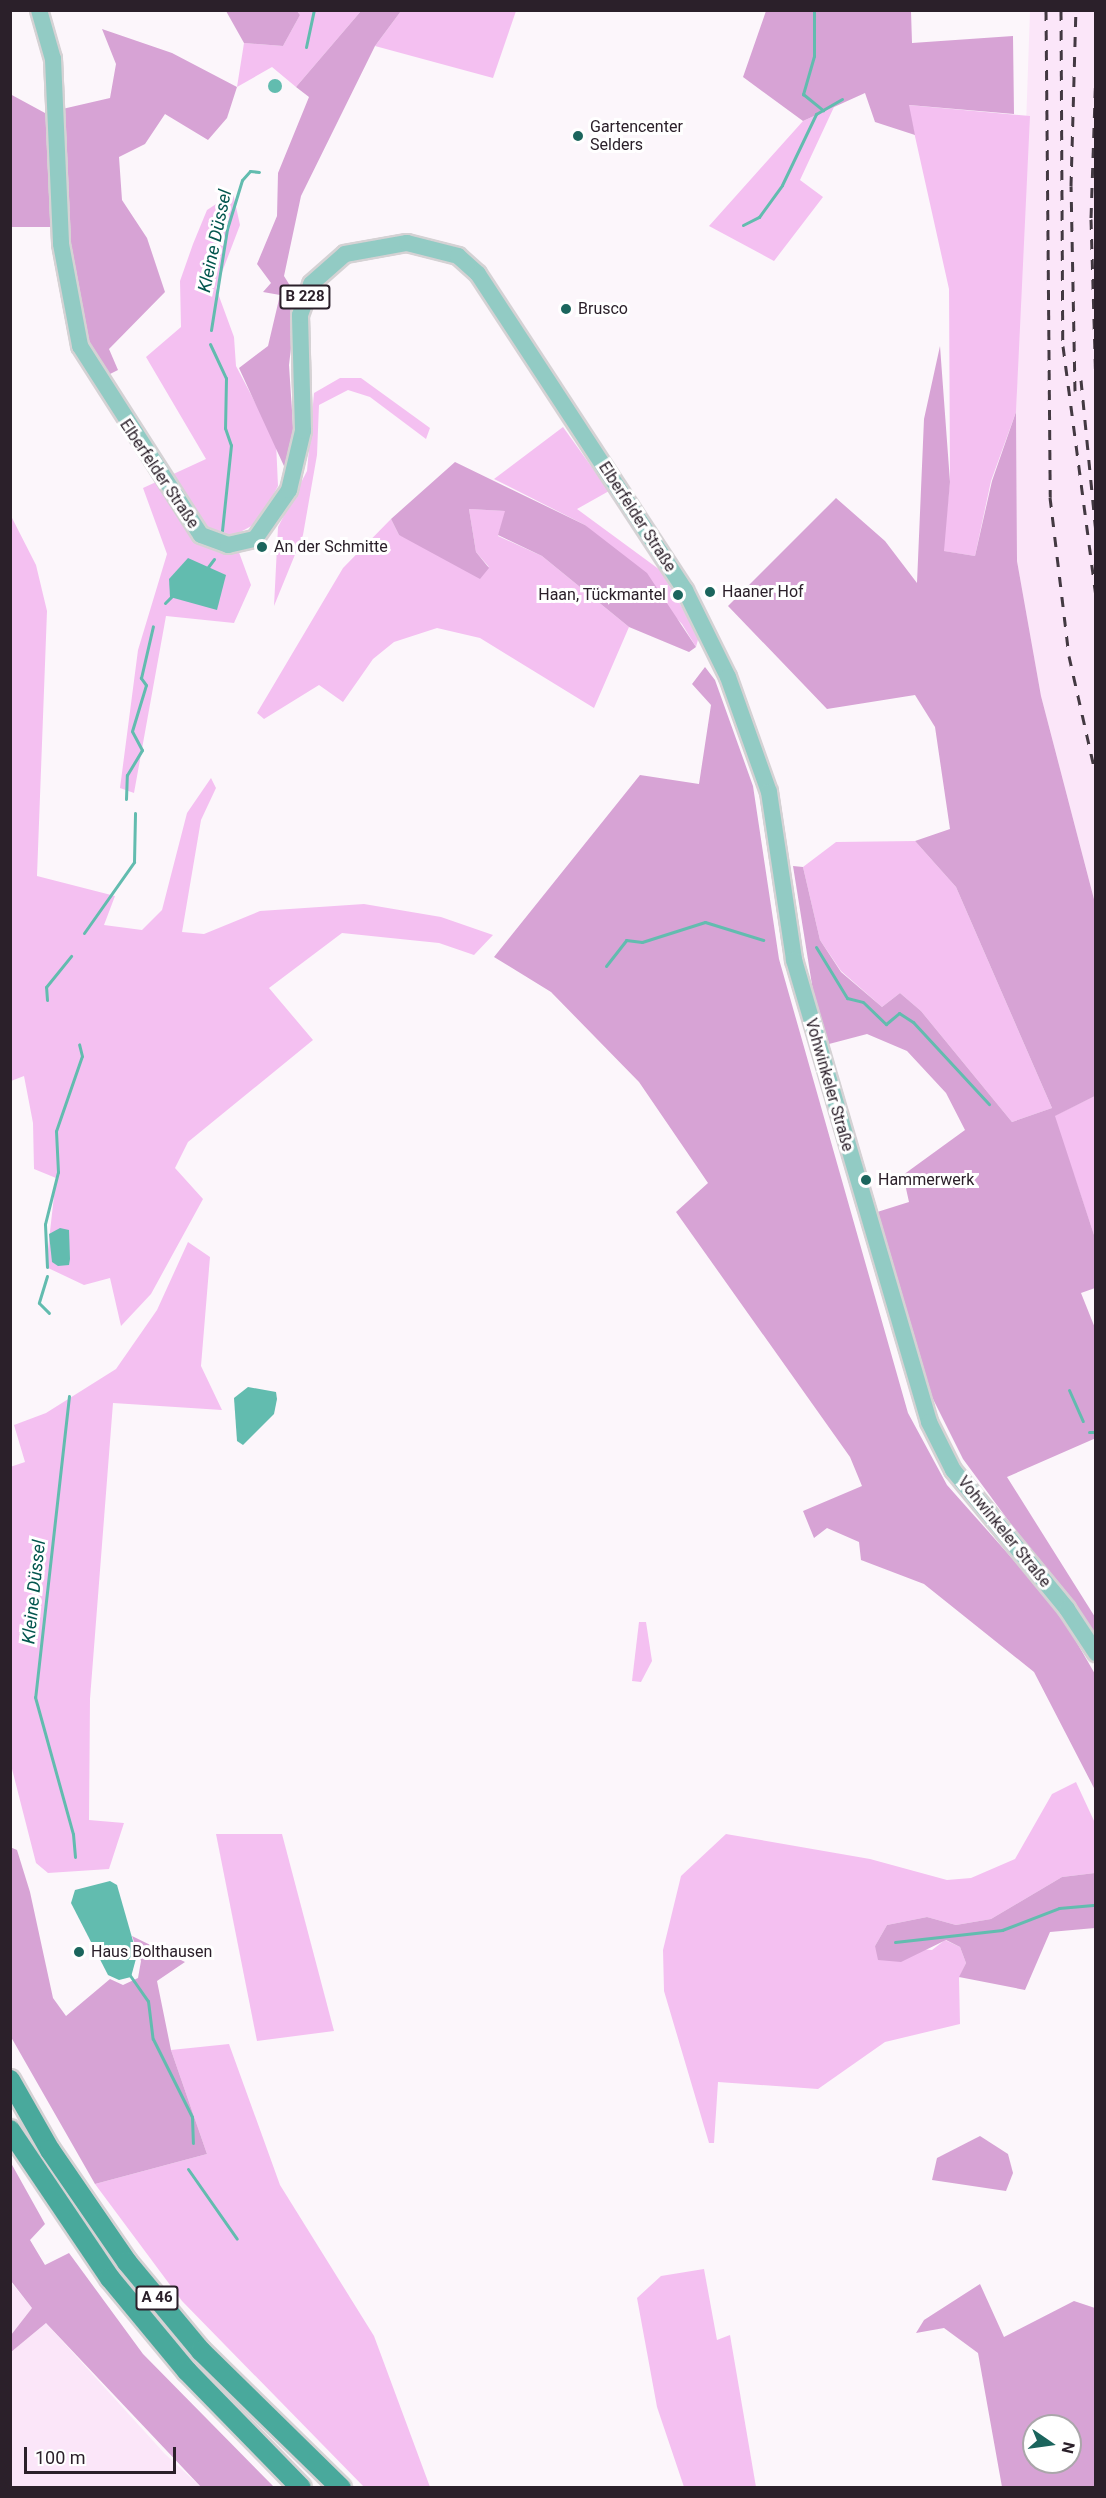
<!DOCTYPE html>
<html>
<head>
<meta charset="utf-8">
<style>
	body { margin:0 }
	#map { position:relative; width:1106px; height:2498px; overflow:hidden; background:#fcf6fb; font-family:Roboto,sans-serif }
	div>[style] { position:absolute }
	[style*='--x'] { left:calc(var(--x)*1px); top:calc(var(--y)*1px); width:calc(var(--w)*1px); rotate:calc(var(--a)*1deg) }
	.built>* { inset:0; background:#fbe6f9 }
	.green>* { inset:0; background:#f4c0f1 }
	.forest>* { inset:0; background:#d7a3d5 }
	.water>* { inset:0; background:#62bcaf }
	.round { border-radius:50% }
	.stream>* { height:3px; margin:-1.5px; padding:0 1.5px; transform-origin:1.5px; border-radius:1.5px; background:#62bcaf }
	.roads { filter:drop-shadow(2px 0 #d5d2d4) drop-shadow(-2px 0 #d5d2d4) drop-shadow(0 2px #d5d2d4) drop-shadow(0 -2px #d5d2d4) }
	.major>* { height:16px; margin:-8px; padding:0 8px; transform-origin:8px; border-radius:8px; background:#92cbc4 }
	.highway>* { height:20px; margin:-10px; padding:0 10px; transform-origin:10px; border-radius:10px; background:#49a99c }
	.rail>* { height:3px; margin-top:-1.5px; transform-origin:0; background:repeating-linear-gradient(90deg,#433942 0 10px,transparent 0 20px) }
	.dots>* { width:16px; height:16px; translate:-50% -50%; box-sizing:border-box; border:3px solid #fff; border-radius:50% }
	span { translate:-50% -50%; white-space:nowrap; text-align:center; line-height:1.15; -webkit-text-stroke:6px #fff; paint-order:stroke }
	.shield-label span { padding:2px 4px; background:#fff; border:2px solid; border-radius:4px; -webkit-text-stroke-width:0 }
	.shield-label { font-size:15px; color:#2b202a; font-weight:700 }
	.poi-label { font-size:16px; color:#2b202a }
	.left { translate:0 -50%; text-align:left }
	.right { translate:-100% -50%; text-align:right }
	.street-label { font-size:16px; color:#2b202a }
	.water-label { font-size:18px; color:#03564e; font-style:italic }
	.frame { position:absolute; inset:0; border:12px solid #2b202a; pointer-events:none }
	.north { position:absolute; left:1022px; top:2414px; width:60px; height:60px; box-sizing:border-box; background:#fff; border:2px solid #aaa6aa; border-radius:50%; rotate:103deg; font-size:16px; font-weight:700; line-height:24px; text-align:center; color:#2b202a }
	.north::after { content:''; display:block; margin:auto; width:21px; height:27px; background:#1b655d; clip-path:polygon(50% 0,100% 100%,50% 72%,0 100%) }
	.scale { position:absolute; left:24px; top:2447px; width:152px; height:27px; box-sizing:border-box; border:3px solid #2b202a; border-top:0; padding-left:8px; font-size:18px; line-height:21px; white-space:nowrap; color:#2b202a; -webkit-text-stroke:4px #fff; paint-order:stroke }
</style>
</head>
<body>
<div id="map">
	<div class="built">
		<div style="clip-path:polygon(1030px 11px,1095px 11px,1095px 903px,1041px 696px,1017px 561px,1016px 412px)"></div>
		<div style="clip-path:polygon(10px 2281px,32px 2308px,11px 2335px,10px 2335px)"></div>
		<div style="clip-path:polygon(46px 2323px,165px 2454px,201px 2487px,11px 2487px,10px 2352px)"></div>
	</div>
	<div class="green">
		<div style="clip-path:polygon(297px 11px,361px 11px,296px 87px,272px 67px,237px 87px,244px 43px,283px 46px,300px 15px)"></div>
		<div style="clip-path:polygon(401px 11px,516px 11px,493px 78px,375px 46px)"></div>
		<div style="clip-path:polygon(908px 105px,1030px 116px,1016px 412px,991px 481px,975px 556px,943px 551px,950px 481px,949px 289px)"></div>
		<div style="clip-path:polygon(834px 107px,800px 180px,823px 197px,774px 261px,709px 226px,803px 121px)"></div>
		<div style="clip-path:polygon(233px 193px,240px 225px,216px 288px,234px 337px,236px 366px,276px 442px,278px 486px,259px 522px,233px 536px,251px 585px,234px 623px,166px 616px,134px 793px,120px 788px,138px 650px,167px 554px,143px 488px,206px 459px,146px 357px,181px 327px,180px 281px,193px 244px,207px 210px)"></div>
		<div style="clip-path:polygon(340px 378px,361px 378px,430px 428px,426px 439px,370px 397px,348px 390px,319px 405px,317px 455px,303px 535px,274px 606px,278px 527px,307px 471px,314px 393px)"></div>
		<div style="clip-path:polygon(563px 427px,609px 491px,577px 509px,660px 570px,699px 636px,696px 647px,682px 624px,585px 525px,494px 479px)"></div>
		<div style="clip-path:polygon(469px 509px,506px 511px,498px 536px,542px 556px,629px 627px,594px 708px,480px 638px,437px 628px,394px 642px,373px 659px,343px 702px,319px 685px,264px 719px,257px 713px,343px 568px,391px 519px,399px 535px,489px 567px,476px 552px)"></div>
		<div style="clip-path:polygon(10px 514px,36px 565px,47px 611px,37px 876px,115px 896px,104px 925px,142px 930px,162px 910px,187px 813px,211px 778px,216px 788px,201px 820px,182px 932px,204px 934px,260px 911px,364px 904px,441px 917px,493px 935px,474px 955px,439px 943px,342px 933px,269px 988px,313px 1040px,188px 1142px,175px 1168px,203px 1199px,151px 1294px,121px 1326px,110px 1278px,84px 1285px,46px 1267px,56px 1178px,34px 1169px,33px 1123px,24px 1076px,11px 1081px)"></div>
		<div style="clip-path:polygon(915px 841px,956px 887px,1052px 1108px,1012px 1122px,921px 1011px,900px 993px,882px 1007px,841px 971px,820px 940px,803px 867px,836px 842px)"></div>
		<div style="clip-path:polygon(1095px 1096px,1095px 1238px,1054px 1116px)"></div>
		<div style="clip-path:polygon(188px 1242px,210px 1257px,201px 1366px,222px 1410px,113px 1403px,90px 1699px,89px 1820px,124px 1823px,109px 1869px,48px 1873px,36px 1863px,11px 1765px,10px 1467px,25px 1462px,14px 1425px,46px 1413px,116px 1369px,157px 1310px)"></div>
		<div style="clip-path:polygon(639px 1622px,646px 1622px,652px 1661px,641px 1682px,632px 1681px)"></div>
		<div style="clip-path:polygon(1076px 1782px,1095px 1823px,1095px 1873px,1062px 1877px,991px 1919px,956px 1925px,927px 1917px,887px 1925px,875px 1946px,932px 1950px,945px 1940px,960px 1947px,966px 1963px,959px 1978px,960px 2024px,885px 2042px,818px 2089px,718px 2082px,714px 2143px,709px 2143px,664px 1991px,663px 1950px,681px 1876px,726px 1834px,870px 1859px,947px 1880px,971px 1878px,1015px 1859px,1052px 1794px)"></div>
		<div style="clip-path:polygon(216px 1834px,282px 1834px,334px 2031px,257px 2041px)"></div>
		<div style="clip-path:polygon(229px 2044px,280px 2185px,374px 2336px,430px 2487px,364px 2487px,182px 2301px,95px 2184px,207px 2154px,171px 2050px)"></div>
		<div style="clip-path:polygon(704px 2269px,717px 2340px,730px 2335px,756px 2487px,684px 2487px,657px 2407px,637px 2298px,661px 2276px)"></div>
	</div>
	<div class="forest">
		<div style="clip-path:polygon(226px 11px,297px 11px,300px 15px,283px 46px,244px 43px)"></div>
		<div style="clip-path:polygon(361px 11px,401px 11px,375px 46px,301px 196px,284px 276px,297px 297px,289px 365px,294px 441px,289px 477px,239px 368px,268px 346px,280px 295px,263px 292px,271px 283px,257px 264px,277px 216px,278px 173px,309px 97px,296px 87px)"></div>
		<div style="clip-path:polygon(766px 11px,911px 11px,912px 43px,1013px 36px,1014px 114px,909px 105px,915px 135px,875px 122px,865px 93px,803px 121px,743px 77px)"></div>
		<div style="clip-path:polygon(102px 29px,172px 53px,237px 87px,227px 118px,208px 140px,165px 114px,145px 144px,119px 157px,122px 200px,147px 238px,165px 292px,109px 349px,118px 370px,102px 378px,82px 342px,64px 227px,11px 227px,10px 94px,45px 113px,110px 98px,116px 64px)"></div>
		<div style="clip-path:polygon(940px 346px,950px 482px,944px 551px,975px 556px,992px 481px,1016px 412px,1017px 561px,1041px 696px,1095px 903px,1095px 1096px,1055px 1116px,1095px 1238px,1095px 1288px,1081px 1293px,1095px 1328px,1096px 1438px,1007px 1477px,1095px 1617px,1095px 1638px,963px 1459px,925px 1383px,874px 1213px,909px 1202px,903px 1175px,965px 1130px,946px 1093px,907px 1051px,867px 1034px,829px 1044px,813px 991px,793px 866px,803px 867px,820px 940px,841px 972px,882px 1007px,900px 993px,921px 1011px,1012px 1122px,1052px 1108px,956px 887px,915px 841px,950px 829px,935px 727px,915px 695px,827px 709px,728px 606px,836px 498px,885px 541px,917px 583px,924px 419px)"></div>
		<div style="clip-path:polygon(455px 462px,585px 525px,647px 573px,696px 647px,689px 652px,629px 627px,542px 556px,498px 535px,505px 511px,469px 509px,476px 552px,489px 568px,480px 579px,399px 535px,391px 519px)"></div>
		<div style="clip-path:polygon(705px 667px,715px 680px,753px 786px,779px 959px,908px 1413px,947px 1485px,1058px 1610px,1095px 1674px,1095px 1790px,1034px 1672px,924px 1584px,861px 1560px,859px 1542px,827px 1528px,814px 1538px,803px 1511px,862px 1486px,850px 1457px,676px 1212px,708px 1183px,639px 1082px,551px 992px,494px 957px,640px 775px,699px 784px,711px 705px,692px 684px)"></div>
		<div style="clip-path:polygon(10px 1847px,17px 1850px,30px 1892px,53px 1998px,66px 2016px,110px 1979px,123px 1985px,138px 1978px,141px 1961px,132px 1936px,185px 1962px,157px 1981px,171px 2050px,207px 2154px,95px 2184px,11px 2037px)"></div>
		<div style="clip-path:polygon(1095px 1873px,1095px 1928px,1050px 1932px,1025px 1990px,959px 1977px,966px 1963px,960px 1947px,946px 1940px,901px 1962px,878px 1960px,875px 1946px,887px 1925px,927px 1917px,956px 1925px,991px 1919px,1062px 1877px)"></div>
		<div style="clip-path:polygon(980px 2136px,1008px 2154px,1013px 2173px,1006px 2191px,932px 2180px,937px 2158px)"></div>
		<div style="clip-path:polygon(11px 2163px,45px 2224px,30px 2240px,45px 2265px,69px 2253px,143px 2354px,274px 2487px,201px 2487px,46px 2323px,11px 2352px,11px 2335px,32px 2308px,11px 2281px)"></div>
		<div style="clip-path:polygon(evenodd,980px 2284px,1004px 2337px,1074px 2301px,1095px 2308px,1095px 2487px,1002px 2487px,978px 2353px,944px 2328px,916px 2333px,924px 2320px,980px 2284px,1034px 2426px,1070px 2426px,1070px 2462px,1034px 2462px,1034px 2426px)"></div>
	</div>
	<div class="water">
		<div class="round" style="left:268px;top:79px;width:14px;height:14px"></div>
		<div style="clip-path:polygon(188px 558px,226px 575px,217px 610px,170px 597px,169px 579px)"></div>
		<div style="clip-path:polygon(60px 1228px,69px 1230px,70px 1259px,69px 1265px,58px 1266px,52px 1262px,49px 1234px)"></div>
		<div style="clip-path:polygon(248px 1387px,276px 1392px,277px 1399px,274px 1414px,243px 1445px,237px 1441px,234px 1398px)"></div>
		<div style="clip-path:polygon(110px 1881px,117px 1885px,137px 1955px,131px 1977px,119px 1980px,108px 1975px,71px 1903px,75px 1890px)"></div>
	</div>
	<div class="stream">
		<div style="--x:814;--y:10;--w:46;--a:90"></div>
		<div style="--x:814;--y:56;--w:40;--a:106"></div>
		<div style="--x:803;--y:94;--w:26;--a:39"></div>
		<div style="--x:306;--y:47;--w:38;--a:-78"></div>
		<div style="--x:743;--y:225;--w:18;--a:-27"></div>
		<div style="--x:759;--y:217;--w:39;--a:-54"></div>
		<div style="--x:782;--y:185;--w:79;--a:-64.4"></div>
		<div style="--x:816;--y:114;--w:30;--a:-30"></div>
		<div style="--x:211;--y:330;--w:102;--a:-81"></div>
		<div style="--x:227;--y:229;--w:51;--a:-73"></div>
		<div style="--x:242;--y:180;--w:12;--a:-48"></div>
		<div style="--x:250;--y:171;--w:9;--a:6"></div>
		<div style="--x:210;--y:344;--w:38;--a:65"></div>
		<div style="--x:226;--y:378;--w:50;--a:91.1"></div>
		<div style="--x:225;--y:428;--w:18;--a:71"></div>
		<div style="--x:231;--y:445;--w:86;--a:96"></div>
		<div style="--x:208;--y:567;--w:10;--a:-53"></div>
		<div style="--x:165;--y:603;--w:10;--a:-45"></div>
		<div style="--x:126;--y:799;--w:24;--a:-88"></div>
		<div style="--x:127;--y:775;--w:29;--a:-59"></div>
		<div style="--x:142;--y:750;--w:21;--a:-118"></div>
		<div style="--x:132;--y:731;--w:48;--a:-73.1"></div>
		<div style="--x:146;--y:685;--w:9;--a:-126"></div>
		<div style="--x:141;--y:678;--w:53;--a:-77"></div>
		<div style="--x:84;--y:933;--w:87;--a:-54.8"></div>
		<div style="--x:134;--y:862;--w:49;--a:-88.8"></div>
		<div style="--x:816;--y:947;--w:60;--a:58.7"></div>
		<div style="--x:847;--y:998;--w:16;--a:14"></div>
		<div style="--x:863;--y:1002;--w:32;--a:44"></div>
		<div style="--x:886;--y:1024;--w:17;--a:-40"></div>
		<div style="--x:899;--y:1013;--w:17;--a:33"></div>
		<div style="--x:913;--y:1022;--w:112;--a:47.2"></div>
		<div style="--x:606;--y:966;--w:33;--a:-52"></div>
		<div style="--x:626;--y:940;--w:16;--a:7"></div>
		<div style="--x:642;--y:942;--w:66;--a:-17.6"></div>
		<div style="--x:705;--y:922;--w:61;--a:17.2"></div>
		<div style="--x:47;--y:1000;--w:13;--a:-94"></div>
		<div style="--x:46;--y:987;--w:40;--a:-51"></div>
		<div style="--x:47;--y:1267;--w:43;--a:-92.7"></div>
		<div style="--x:45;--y:1224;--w:54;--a:-76"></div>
		<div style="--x:58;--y:1172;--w:41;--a:-92.8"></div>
		<div style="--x:56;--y:1131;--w:79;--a:-70.9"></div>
		<div style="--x:82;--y:1056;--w:12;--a:-104"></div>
		<div style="--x:47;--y:1276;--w:28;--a:107"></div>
		<div style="--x:39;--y:1303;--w:14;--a:45"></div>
		<div style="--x:1069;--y:1390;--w:34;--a:66"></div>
		<div style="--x:69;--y:1396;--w:303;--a:96.4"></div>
		<div style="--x:35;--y:1697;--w:142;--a:74.5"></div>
		<div style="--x:73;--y:1834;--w:23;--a:85"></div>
		<div style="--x:1089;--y:1432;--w:7;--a:0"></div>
		<div style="--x:895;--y:1942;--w:108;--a:-6.4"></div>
		<div style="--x:1002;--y:1930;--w:61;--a:-21.1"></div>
		<div style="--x:1059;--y:1908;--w:37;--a:-5"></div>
		<div style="--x:129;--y:1974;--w:33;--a:55"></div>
		<div style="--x:148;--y:2001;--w:38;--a:83"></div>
		<div style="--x:153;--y:2039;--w:87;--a:63.4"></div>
		<div style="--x:192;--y:2117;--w:26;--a:88"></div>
		<div style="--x:188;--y:2169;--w:85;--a:55"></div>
	</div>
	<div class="roads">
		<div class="major">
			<div style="--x:39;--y:10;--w:51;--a:74.1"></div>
			<div style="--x:53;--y:59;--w:185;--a:87.5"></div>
			<div style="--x:61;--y:244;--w:104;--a:79.4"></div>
			<div style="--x:80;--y:346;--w:224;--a:57.4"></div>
			<div style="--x:201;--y:535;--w:29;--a:20"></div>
			<div style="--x:228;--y:545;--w:28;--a:-13"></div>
			<div style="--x:255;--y:539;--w:60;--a:-55.2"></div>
			<div style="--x:289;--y:490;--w:61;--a:-76.7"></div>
			<div style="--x:303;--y:431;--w:116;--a:-91.5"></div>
			<div style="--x:300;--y:315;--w:33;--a:-70"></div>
			<div style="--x:311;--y:284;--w:45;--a:-41.4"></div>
			<div style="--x:345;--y:254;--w:63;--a:-10.1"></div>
			<div style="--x:407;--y:243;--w:53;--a:14.3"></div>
			<div style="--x:458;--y:256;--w:27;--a:42"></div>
			<div style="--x:478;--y:274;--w:378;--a:56.8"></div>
			<div style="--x:685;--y:590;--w:97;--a:63.7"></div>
			<div style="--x:728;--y:677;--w:122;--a:70.4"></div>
			<div style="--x:769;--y:792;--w:170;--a:81.5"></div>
			<div style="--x:794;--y:960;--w:481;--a:73.7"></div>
			<div style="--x:929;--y:1422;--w:54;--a:63.4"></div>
			<div style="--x:953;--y:1470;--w:180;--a:50.6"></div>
			<div style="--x:1067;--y:1609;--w:53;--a:56.6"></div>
		</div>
		<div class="highway">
			<div style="--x:10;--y:2080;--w:81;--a:60.3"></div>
			<div style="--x:50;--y:2150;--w:136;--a:55.5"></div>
			<div style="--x:127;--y:2262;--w:116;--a:50.3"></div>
			<div style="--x:201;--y:2351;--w:196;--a:44.4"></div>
			<div style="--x:10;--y:2130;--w:179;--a:56"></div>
			<div style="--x:110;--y:2278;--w:121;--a:50.4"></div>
			<div style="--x:187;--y:2371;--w:163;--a:45.7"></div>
		</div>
	</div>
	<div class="rail">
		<div style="--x:1046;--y:10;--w:487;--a:89.5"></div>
		<div style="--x:1050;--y:497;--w:160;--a:83.2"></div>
		<div style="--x:1069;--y:656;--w:123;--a:77.3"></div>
		<div style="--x:1061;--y:10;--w:336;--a:89.7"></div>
		<div style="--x:1063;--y:346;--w:251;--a:82.5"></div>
		<div style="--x:1096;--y:68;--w:151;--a:91.9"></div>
		<div style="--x:1091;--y:219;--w:165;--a:88.3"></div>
		<div style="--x:1081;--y:380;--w:153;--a:84.4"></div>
		<div style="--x:1075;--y:391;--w:205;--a:-91.1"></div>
		<div style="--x:1071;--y:186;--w:176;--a:-88.4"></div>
	</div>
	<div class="dots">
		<div style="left:578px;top:136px;background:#1b655d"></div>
		<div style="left:566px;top:309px;background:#1b655d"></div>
		<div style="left:262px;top:547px;background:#1b655d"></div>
		<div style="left:710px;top:592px;background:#1b655d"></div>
		<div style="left:678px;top:595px;background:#1b655d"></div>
		<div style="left:866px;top:1180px;background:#1b655d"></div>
		<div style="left:79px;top:1952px;background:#1b655d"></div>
	</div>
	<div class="shield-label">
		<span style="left:305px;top:297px">B 228</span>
		<span style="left:157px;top:2298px">A 46</span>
	</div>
	<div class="poi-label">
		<span class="left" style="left:590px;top:136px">Gartencenter<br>Selders</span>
		<span class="left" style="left:578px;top:309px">Brusco</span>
		<span class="left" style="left:274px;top:547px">An der Schmitte</span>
		<span class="left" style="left:722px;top:592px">Haaner Hof</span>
		<span class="right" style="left:666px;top:595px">Haan, Tückmantel</span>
		<span class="left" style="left:878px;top:1180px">Hammerwerk</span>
		<span class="left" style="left:91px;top:1952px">Haus Bolthausen</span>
	</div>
	<div class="street-label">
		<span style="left:159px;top:474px;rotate:56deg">Elberfelder Straße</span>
		<span style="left:637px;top:517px;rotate:57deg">Elberfelder Straße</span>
		<span style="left:829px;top:1085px;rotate:74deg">Vohwinkeler Straße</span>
		<span style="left:1004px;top:1532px;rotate:51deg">Vohwinkeler Straße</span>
	</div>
	<div class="water-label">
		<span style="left:215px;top:241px;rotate:-78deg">Kleine Düssel</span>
		<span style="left:34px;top:1592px;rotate:-84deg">Kleine Düssel</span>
	</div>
	<div class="frame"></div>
	<div class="north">N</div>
	<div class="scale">100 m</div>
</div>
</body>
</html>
